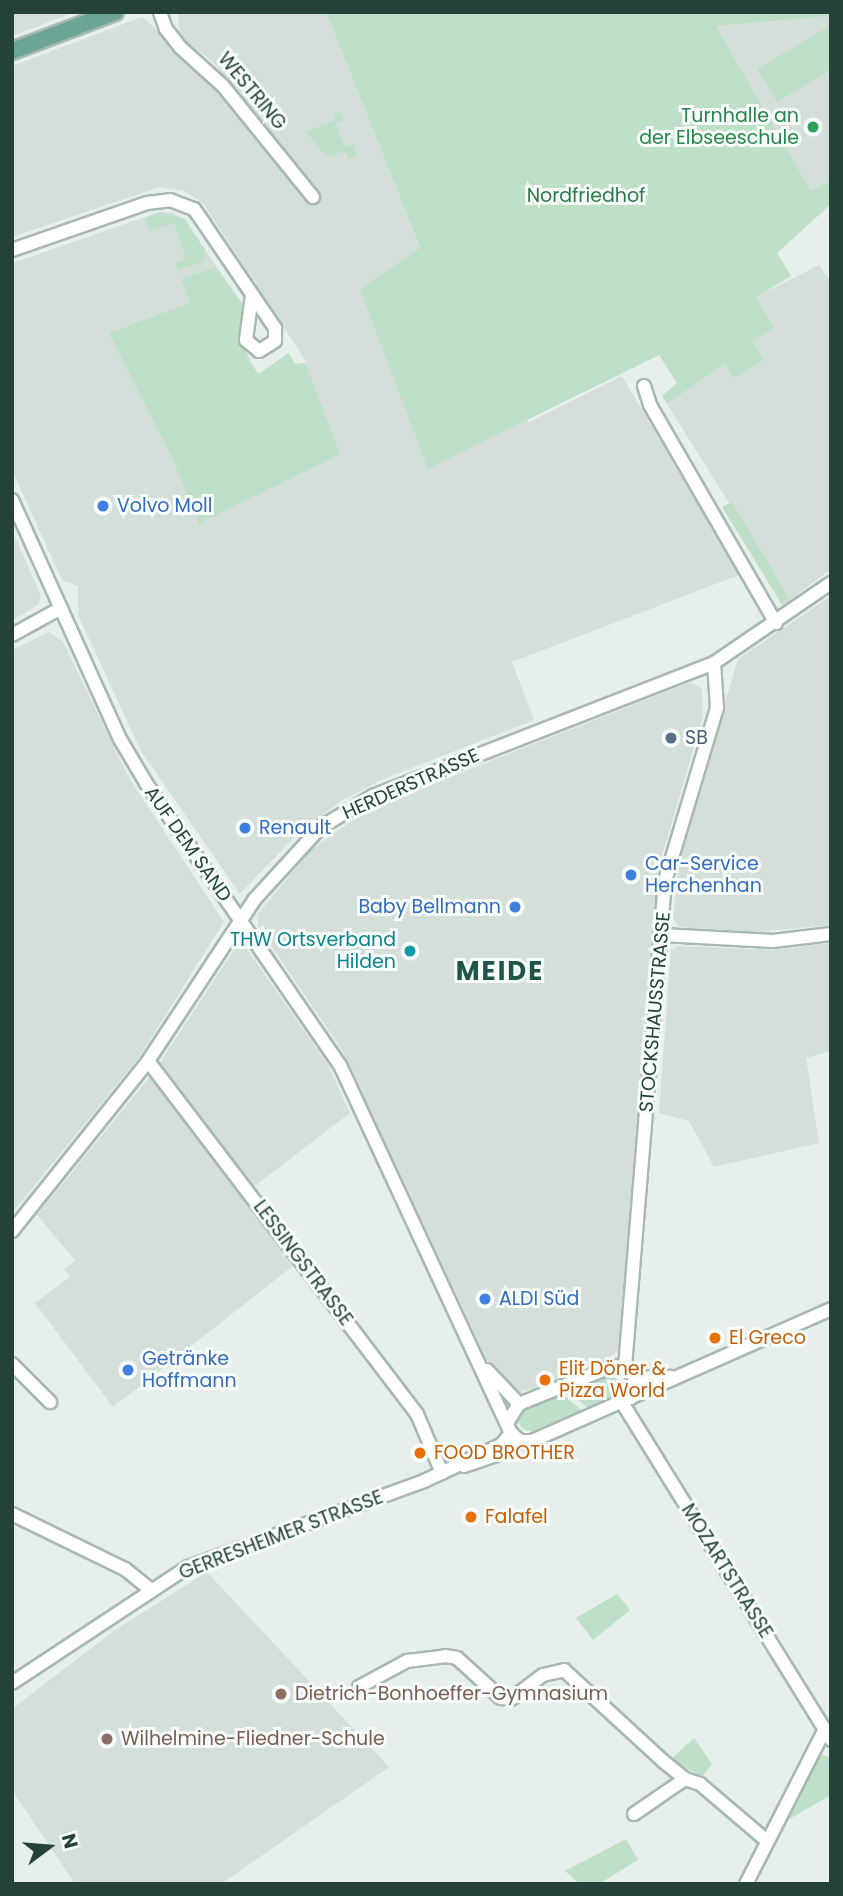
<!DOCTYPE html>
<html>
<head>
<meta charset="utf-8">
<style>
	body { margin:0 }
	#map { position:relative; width:843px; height:1896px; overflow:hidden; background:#e6efeb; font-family:Poppins,sans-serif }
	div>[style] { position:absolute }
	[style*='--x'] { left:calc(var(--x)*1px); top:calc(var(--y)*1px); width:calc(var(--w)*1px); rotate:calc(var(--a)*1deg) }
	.built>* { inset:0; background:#d4dfda }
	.green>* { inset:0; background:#bfe0c8 }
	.roads { filter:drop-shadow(2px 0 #a8b8b2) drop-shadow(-2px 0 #a8b8b2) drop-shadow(0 2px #a8b8b2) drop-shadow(0 -2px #a8b8b2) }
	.minor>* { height:12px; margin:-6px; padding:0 6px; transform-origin:6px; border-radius:6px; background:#fff }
	.major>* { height:16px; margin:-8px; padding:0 8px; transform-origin:8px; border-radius:8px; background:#6aa596 }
	.dots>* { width:19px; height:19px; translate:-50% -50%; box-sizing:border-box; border:4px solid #f7fbf9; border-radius:50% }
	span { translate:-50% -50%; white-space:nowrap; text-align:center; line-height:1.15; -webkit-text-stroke:6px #f7fbf9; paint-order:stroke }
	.street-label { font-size:19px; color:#24423a }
	.leisure-label { font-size:19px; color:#27864d }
	.right { translate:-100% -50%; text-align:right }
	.park-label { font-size:19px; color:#2d7a4b }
	.shop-label { font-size:19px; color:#366cbe }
	.left { translate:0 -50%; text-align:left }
	.service-label { font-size:19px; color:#4e5e75 }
	.culture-label { font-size:19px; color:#0d838f }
	.food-label { font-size:19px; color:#c56008 }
	.education-label { font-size:19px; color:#785e54 }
	.district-label { font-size:26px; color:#1f5548; font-weight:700; letter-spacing:2px }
	.frame { position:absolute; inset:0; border:14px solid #24423a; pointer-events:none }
	.north { position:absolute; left:14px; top:1812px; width:70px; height:70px; -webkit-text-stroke:5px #f7fbf9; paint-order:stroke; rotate:74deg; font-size:19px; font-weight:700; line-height:28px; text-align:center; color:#24423a }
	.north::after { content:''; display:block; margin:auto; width:24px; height:32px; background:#24423a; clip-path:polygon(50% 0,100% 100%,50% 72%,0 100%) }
</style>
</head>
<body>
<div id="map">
	<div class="built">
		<div style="clip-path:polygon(12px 12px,75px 12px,12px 36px)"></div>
		<div style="clip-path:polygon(178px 12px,326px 12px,420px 249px,380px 276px,529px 422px,622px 376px,739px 575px,512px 662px,534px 720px,381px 780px,341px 801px,294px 837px,240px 894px,141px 751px,78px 615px,78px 586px,62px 580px,12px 470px,12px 263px,160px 212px,173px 213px,185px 220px,245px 308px,238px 337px,258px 374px,289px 353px,295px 364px,307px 363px,203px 203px,184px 191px,160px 187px,12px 237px,12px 66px,142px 17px,210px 77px,309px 200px,318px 193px,214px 63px,179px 35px)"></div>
		<div style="clip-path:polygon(831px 16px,831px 180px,811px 191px,716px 26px)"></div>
		<div style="clip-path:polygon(819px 265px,831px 282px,831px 569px,790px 600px,667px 404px,725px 364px,764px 360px,753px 341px,774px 328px,756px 297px)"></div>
		<div style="clip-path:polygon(12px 530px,41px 596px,38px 605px,12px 621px)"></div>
		<div style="clip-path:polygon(831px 596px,831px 925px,757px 932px,679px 927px,673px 919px,679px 859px,738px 659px)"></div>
		<div style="clip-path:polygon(49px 632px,63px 642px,129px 778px,224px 922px,139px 1057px,12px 1213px,12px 650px)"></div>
		<div style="clip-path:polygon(691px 682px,702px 689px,703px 717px,658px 869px,621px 1349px,605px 1360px,542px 1387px,518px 1392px,487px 1360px,344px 1053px,258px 926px,257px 915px,311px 850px,367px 810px)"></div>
		<div style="clip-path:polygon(831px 943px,831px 1051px,806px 1058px,819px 1143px,714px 1167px,689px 1121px,659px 1113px,671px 950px,678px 946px,771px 950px)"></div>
		<div style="clip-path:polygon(244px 945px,328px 1065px,350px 1113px,252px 1188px,157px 1067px,234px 950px)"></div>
		<div style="clip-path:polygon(153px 1073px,298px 1262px,113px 1407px,35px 1303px,70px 1277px,64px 1269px,75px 1260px,37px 1215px)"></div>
		<div style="clip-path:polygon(207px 1572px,389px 1767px,221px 1884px,75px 1884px,12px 1790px,12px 1709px,115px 1630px)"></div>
	</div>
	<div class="green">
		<div style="clip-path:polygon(326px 12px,831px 12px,831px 16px,716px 26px,811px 191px,831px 180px,831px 204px,777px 253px,791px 276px,756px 297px,774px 328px,753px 341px,764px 360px,734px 378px,725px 364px,667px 404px,662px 396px,677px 383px,659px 355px,428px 469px,360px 289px,420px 248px)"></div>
		<div style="clip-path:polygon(831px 25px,831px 70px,777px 102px,757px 69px)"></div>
		<div style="clip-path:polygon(333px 112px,341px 114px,344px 120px,336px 123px,337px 128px,345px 147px,354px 145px,356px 156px,349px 159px,345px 151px,327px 157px,306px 132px,336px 120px)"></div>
		<div style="clip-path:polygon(160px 212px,185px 219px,205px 250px,203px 262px,178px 270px,176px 263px,186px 259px,174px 223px,149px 231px,145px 218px)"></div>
		<div style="clip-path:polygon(216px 267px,245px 308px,238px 337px,252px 366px,259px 374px,289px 353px,295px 364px,305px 363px,340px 454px,199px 524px,172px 458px,109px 333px,190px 303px,181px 279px)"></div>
		<div style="clip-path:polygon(732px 502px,790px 600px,782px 605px,722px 507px)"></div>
		<div style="clip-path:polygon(610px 1375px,626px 1385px,622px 1396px,590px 1409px,570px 1394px)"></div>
		<div style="clip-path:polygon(562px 1394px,584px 1412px,539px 1432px,525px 1430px,518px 1423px,522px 1411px)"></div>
		<div style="clip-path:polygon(617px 1594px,630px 1610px,593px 1640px,576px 1618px)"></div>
		<div style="clip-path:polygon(694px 1738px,712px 1764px,702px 1777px,671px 1759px)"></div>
		<div style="clip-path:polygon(823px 1755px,831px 1758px,831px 1795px,786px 1821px,814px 1761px)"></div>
		<div style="clip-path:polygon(626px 1839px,638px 1860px,599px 1884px,580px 1884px,565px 1871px)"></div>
	</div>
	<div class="roads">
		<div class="minor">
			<div style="--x:160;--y:12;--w:18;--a:71"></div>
			<div style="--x:166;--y:29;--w:23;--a:52"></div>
			<div style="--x:180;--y:47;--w:58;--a:42.2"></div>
			<div style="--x:223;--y:86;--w:143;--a:51"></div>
			<div style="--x:12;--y:250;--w:143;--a:-19.2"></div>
			<div style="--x:147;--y:203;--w:23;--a:-7"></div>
			<div style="--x:170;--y:200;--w:26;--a:21"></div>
			<div style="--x:194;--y:209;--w:19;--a:55"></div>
			<div style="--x:205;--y:225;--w:125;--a:55.8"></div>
			<div style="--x:275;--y:328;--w:13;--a:90"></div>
			<div style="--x:275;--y:341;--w:19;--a:148"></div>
			<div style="--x:259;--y:351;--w:17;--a:-140"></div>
			<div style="--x:246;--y:340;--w:45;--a:-82.4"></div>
			<div style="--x:644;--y:386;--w:20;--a:72"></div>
			<div style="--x:650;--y:405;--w:252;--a:60"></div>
			<div style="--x:12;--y:500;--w:262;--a:65.7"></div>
			<div style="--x:120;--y:739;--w:51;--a:59.4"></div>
			<div style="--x:146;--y:783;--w:342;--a:55.5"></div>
			<div style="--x:340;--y:1065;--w:406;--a:65.1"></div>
			<div style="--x:511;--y:1433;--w:12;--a:42"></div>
			<div style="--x:520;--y:1441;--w:12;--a:0"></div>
			<div style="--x:532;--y:1441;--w:327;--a:-23.8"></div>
			<div style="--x:12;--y:635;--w:56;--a:-28.9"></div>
			<div style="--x:662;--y:935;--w:111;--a:3.1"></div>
			<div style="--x:773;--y:941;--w:58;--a:-6.9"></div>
			<div style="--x:148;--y:1061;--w:444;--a:52.7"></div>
			<div style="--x:417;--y:1414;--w:64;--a:67"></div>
			<div style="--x:12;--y:1231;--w:218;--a:-51.3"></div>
			<div style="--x:148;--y:1061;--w:193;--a:-56.6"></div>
			<div style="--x:254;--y:900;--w:99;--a:-47.5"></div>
			<div style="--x:321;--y:827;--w:61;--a:-30.8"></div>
			<div style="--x:373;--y:796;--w:366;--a:-21.3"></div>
			<div style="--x:714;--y:663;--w:142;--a:-34.4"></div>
			<div style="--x:12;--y:1364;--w:54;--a:45"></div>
			<div style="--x:625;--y:1367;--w:488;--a:-85.3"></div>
			<div style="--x:665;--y:881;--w:181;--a:-73.3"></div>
			<div style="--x:717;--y:708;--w:45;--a:-93.8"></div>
			<div style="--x:487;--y:1370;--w:47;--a:46.7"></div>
			<div style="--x:634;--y:1378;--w:37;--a:-2"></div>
			<div style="--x:623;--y:1404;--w:395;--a:58.2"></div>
			<div style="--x:507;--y:1423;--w:22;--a:-58"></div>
			<div style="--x:519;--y:1404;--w:101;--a:-22"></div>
			<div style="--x:613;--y:1366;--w:12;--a:5"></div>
			<div style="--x:625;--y:1367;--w:11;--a:45"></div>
			<div style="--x:633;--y:1375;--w:10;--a:73"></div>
			<div style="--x:636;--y:1385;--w:14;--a:111"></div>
			<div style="--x:464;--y:1466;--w:43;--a:-18.9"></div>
			<div style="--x:505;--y:1452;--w:19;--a:-36"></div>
			<div style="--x:12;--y:1514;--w:126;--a:26"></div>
			<div style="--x:125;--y:1569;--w:33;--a:39"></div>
			<div style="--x:12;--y:1683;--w:211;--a:-33.4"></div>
			<div style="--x:188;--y:1567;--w:251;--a:-20"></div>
			<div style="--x:424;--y:1481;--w:85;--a:-25.1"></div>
			<div style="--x:501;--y:1445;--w:16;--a:-50"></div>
			<div style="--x:359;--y:1687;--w:55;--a:-28.4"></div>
			<div style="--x:407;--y:1661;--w:38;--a:-7"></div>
			<div style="--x:445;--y:1656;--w:12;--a:9"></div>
			<div style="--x:457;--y:1658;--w:59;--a:42.3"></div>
			<div style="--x:501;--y:1698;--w:10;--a:6"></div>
			<div style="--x:511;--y:1699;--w:40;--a:-37"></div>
			<div style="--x:543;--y:1675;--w:22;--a:-13"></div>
			<div style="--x:564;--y:1670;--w:134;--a:42.6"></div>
			<div style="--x:663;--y:1761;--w:28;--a:39"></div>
			<div style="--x:685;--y:1779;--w:16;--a:18"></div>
			<div style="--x:700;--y:1784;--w:88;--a:40.4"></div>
			<div style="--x:634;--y:1814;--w:62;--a:-34.5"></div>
			<div style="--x:746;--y:1884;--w:174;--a:-63"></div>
		</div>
		<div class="major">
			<div style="--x:12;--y:51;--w:110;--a:-20.7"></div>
		</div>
	</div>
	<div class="dots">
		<div style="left:813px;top:127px;background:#2e9e5b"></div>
		<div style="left:103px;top:506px;background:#3f7fe0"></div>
		<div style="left:671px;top:738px;background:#5c6f8a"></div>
		<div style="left:245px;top:828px;background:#3f7fe0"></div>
		<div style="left:631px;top:875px;background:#3f7fe0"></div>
		<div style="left:515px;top:907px;background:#3f7fe0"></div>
		<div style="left:410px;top:951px;background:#0f9aa8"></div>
		<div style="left:485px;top:1299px;background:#3f7fe0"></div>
		<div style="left:715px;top:1338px;background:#e8710a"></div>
		<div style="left:128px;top:1370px;background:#3f7fe0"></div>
		<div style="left:545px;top:1380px;background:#e8710a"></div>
		<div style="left:420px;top:1453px;background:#e8710a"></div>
		<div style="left:471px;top:1517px;background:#e8710a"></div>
		<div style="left:281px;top:1694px;background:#8d6e63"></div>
		<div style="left:107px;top:1739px;background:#8d6e63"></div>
	</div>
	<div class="street-label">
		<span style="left:252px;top:91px;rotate:50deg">WESTRING</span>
		<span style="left:411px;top:784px;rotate:-24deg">HERDERSTRASSE</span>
		<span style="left:188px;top:844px;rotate:55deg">AUF DEM SAND</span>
		<span style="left:655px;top:1012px;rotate:-85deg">STOCKSHAUSSTRASSE</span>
		<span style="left:303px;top:1263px;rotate:53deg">LESSINGSTRASSE</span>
		<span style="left:281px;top:1535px;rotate:-21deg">GERRESHEIMER STRASSE</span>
		<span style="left:727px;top:1571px;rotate:58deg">MOZARTSTRASSE</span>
	</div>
	<div class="leisure-label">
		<span class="right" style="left:799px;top:127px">Turnhalle an<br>der Elbseeschule</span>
	</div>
	<div class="park-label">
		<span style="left:586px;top:196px">Nordfriedhof</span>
	</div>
	<div class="shop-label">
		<span class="left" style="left:117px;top:506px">Volvo Moll</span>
		<span class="left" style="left:259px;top:828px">Renault</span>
		<span class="left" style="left:645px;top:875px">Car-Service<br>Herchenhan</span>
		<span class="right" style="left:501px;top:907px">Baby Bellmann</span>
		<span class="left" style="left:499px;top:1299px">ALDI Süd</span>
		<span class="left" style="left:142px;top:1370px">Getränke<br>Hoffmann</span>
	</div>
	<div class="service-label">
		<span class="left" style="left:685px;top:738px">SB</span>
	</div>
	<div class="culture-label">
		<span class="right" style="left:396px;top:951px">THW Ortsverband<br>Hilden</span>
	</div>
	<div class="food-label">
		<span class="left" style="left:729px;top:1338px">El Greco</span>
		<span class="left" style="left:559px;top:1380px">Elit Döner &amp;<br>Pizza World</span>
		<span class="left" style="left:434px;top:1453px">FOOD BROTHER</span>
		<span class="left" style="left:485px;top:1517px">Falafel</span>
	</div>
	<div class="education-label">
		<span class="left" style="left:295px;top:1694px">Dietrich-Bonhoeffer-Gymnasium</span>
		<span class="left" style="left:121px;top:1739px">Wilhelmine-Fliedner-Schule</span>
	</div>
	<div class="district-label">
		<span style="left:500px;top:972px">MEIDE</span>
	</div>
	<div class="frame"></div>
	<div class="north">N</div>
</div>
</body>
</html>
